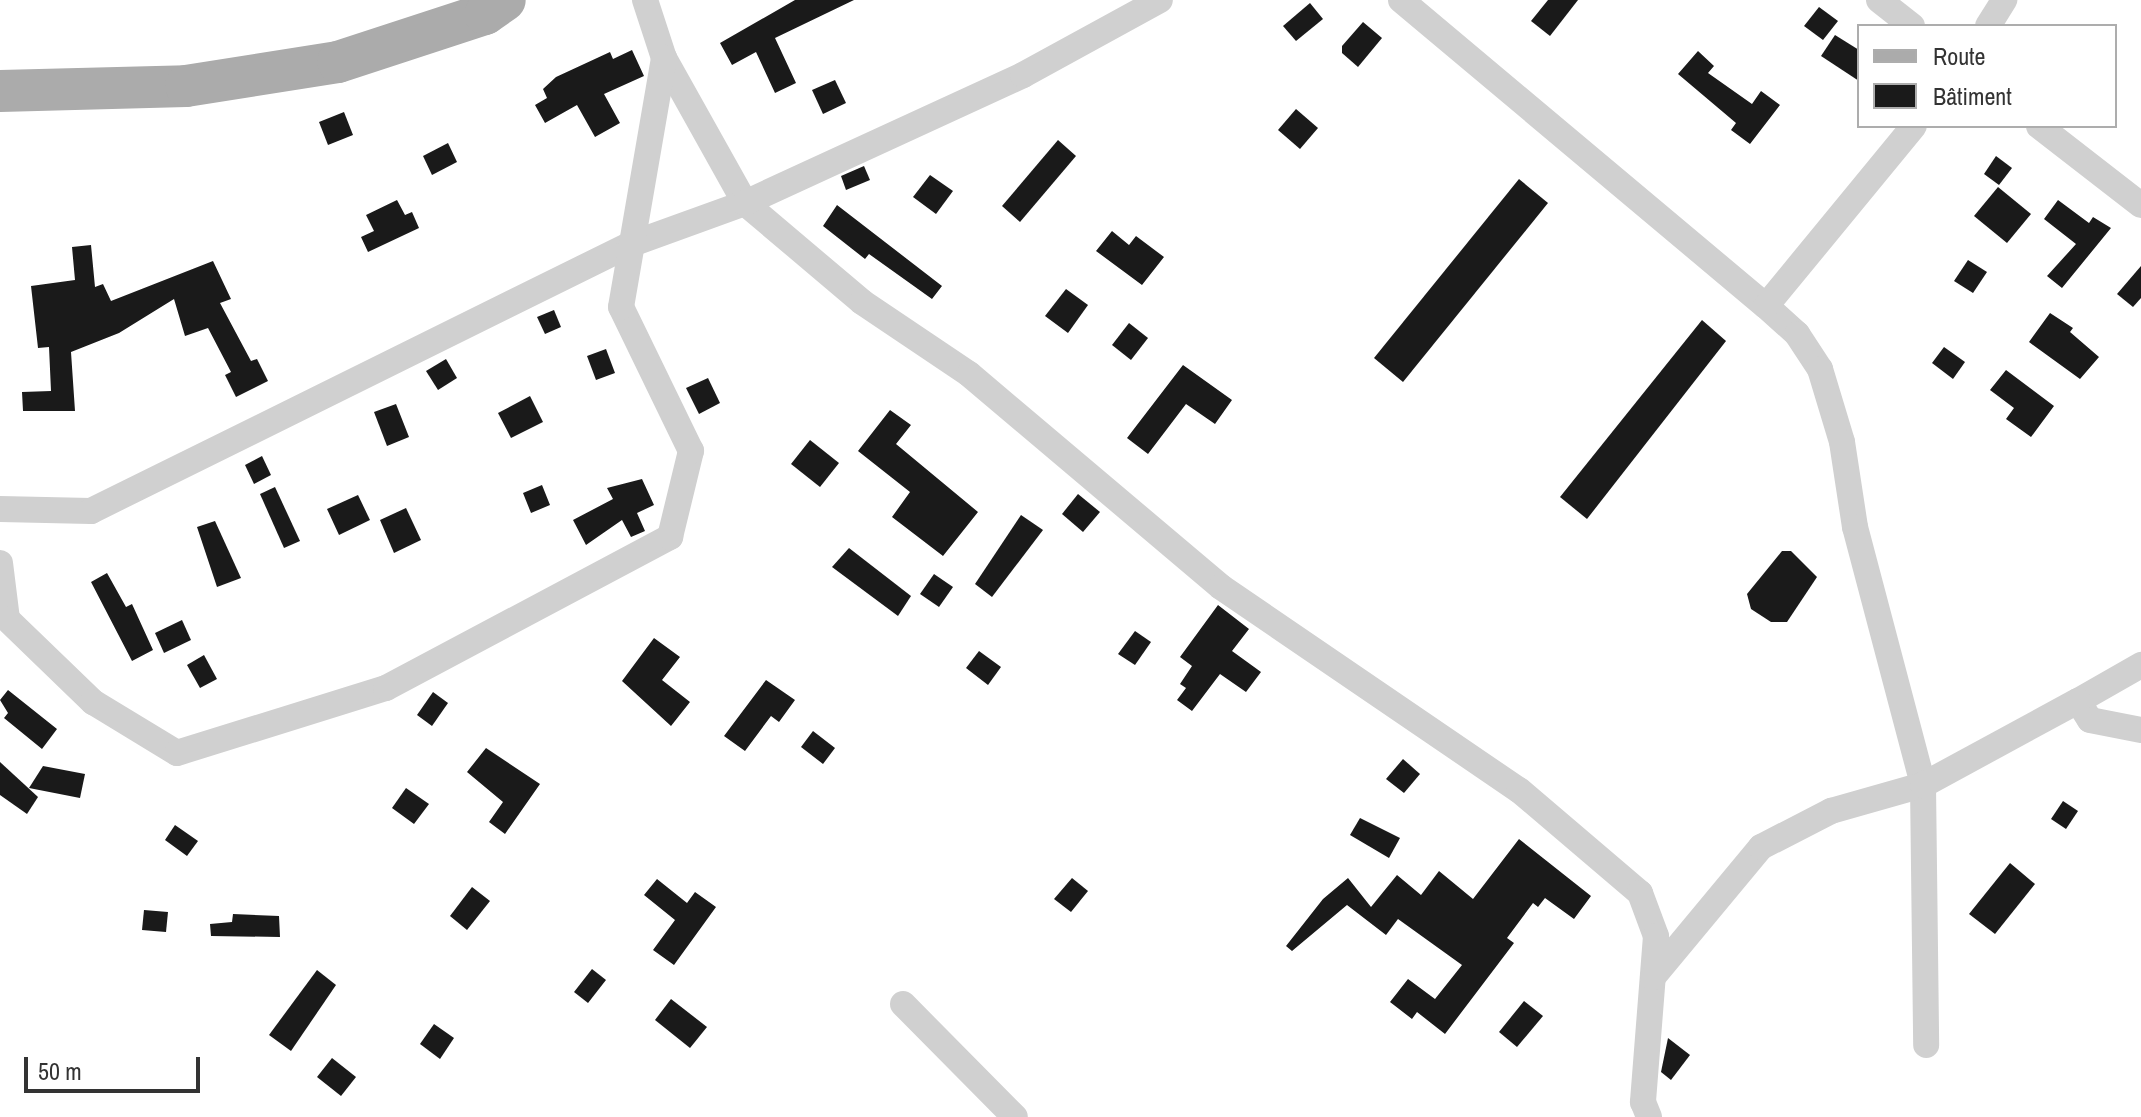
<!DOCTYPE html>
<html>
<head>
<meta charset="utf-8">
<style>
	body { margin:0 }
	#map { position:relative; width:2141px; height:1117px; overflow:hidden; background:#fff; font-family:"Archivo Narrow",sans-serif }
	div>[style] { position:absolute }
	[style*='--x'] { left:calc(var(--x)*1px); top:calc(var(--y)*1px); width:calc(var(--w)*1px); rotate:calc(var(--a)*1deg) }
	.building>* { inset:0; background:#1a1a1a }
	.street>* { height:26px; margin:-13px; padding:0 13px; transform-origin:13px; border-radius:13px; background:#d0d0d0 }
	.primary>* { height:42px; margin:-21px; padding:0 21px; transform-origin:21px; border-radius:21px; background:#ababab }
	span { translate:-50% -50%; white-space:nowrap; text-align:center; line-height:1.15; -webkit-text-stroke:8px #fff; paint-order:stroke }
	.legend { position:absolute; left:1857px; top:24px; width:260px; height:104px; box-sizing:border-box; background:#fff; border:2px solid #adadad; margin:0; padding:10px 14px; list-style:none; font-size:24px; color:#333 }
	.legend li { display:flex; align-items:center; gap:16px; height:40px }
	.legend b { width:40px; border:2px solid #adadad }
	.scale { position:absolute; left:24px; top:1057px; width:176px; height:36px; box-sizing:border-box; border:4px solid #333; border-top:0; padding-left:10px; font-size:24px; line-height:28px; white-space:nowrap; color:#333; -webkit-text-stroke:6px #fff; paint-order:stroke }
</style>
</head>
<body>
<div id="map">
	<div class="building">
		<div style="clip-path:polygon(795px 0,854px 0,775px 38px,796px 83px,775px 93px,756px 52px,732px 65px,720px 43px)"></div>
		<div style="clip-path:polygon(1548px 0,1578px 0,1550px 36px,1531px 21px)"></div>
		<div style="clip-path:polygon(1310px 3px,1323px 19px,1296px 41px,1283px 26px)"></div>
		<div style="clip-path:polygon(1819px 7px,1838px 21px,1823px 40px,1804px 26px)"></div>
		<div style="clip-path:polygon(1363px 22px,1382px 38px,1358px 67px,1342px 53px,1342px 46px)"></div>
		<div style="clip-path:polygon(1835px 35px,1859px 50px,1859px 81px,1821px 56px)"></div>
		<div style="clip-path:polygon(632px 50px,644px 76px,604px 94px,620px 123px,595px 137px,577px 105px,545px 123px,535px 105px,547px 98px,543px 89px,556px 77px,610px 52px,613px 59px)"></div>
		<div style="clip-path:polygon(1698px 51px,1714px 66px,1708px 73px,1752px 104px,1761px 91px,1780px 105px,1750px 144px,1731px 130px,1736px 123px,1678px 74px)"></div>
		<div style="clip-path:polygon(835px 80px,846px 103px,823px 114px,812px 90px)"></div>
		<div style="clip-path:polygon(1296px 109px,1318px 128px,1300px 149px,1278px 130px)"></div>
		<div style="clip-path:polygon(344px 112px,353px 135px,328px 145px,319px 122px)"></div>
		<div style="clip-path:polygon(1058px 140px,1076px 156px,1020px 222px,1002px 206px)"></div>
		<div style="clip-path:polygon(448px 143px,457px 162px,432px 175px,423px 156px)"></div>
		<div style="clip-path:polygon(1996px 156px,2012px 168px,1999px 185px,1984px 174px)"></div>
		<div style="clip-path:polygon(864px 166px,870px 180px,846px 190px,841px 176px)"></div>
		<div style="clip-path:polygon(930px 175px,953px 191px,936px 214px,913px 197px)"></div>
		<div style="clip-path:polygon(1519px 179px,1548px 203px,1403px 382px,1374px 358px)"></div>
		<div style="clip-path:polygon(1998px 187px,2031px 214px,2007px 243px,1974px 216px)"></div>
		<div style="clip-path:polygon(397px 200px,405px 215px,412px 212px,419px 228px,368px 252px,361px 237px,374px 231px,366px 215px)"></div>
		<div style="clip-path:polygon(2058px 200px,2089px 223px,2093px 217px,2111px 228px,2062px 288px,2047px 276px,2076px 244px,2044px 219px)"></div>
		<div style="clip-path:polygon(837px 205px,942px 286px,932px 299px,869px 254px,865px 259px,823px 226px)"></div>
		<div style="clip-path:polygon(1112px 231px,1129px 245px,1136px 236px,1164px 257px,1142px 285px,1096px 251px)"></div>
		<div style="clip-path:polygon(91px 245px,95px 287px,103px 284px,111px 301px,213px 261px,231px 299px,220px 303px,251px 361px,257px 359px,268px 381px,236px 397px,225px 375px,231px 372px,208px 328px,185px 336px,174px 299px,119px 333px,71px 352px,75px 411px,23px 411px,22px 392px,51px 391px,49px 347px,38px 348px,31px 286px,75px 280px,72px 247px)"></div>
		<div style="clip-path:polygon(1968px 260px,1987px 272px,1973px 293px,1954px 281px)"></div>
		<div style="clip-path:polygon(2141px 266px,2141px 298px,2133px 307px,2117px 294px)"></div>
		<div style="clip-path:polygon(1066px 289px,1088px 305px,1068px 333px,1045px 316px)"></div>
		<div style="clip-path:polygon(554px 310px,561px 327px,545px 334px,537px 317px)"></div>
		<div style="clip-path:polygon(2050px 313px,2073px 328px,2070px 332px,2099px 357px,2080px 379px,2029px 342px)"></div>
		<div style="clip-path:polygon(1702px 320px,1726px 341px,1587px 519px,1560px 497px)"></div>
		<div style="clip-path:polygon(1129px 323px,1148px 338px,1131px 360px,1112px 345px)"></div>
		<div style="clip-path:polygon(1944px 347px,1965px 362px,1953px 379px,1932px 363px)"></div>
		<div style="clip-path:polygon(606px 349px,615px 373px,596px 380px,587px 356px)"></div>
		<div style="clip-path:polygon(446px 359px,457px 378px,438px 390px,426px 371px)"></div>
		<div style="clip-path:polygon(1183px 365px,1232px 400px,1215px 424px,1186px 404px,1148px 454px,1127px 438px)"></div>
		<div style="clip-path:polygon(2006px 370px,2054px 406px,2031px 437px,2006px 419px,2014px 408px,1990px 390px)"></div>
		<div style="clip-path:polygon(708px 378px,720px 403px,699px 414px,686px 388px)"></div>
		<div style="clip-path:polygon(530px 396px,543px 422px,511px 438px,498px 413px)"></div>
		<div style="clip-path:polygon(396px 404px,409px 437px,387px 446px,374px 412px)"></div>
		<div style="clip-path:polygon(890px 410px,911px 425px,896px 444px,978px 512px,943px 556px,892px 517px,910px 492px,858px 451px)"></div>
		<div style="clip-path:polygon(810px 440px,839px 463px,820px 487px,791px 464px)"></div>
		<div style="clip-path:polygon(262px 456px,271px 475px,254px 484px,245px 465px)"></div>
		<div style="clip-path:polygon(642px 479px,654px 505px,637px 513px,645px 531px,631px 537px,622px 520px,586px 545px,573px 520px,613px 499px,607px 488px)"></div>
		<div style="clip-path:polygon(542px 485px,550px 505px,531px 513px,523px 493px)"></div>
		<div style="clip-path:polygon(275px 487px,300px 541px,284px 548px,260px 494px)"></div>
		<div style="clip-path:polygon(1078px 494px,1100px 512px,1083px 532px,1062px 514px)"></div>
		<div style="clip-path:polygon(358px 495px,370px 520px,339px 535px,327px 509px)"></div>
		<div style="clip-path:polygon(406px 508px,421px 540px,394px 553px,380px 520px)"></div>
		<div style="clip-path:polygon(1021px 515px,1043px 530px,992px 597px,975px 584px)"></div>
		<div style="clip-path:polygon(215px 521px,241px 578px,217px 587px,197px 527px)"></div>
		<div style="clip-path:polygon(849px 548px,911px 596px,898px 616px,832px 567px)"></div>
		<div style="clip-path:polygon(1782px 551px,1791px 551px,1817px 577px,1787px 622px,1771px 622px,1751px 609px,1747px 594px)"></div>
		<div style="clip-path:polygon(107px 573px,126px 607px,132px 604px,153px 650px,132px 661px,91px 582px)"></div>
		<div style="clip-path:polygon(934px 574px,953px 587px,939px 607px,920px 594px)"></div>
		<div style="clip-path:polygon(1218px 605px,1249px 629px,1232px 651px,1261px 672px,1246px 692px,1220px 674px,1192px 711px,1177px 700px,1186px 688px,1180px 684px,1192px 666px,1180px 657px)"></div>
		<div style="clip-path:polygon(182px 620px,191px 640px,164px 653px,155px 633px)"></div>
		<div style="clip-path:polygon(1135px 631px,1151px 642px,1135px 665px,1118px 654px)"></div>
		<div style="clip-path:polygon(654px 638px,680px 657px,662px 680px,690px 702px,671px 726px,622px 681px)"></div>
		<div style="clip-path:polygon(979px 651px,1001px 667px,988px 685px,966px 668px)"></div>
		<div style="clip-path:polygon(204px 655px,217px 679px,200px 688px,187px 665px)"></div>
		<div style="clip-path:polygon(766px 680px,795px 700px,779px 722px,771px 716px,745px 751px,724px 736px)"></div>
		<div style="clip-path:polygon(8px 690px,57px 729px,42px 749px,4px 718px,8px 713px,0 700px)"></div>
		<div style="clip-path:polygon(433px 692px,448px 703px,432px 726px,417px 715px)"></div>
		<div style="clip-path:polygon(813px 731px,835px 748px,823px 764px,801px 747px)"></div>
		<div style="clip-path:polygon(486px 748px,540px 784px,505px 834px,489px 822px,503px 802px,467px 772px)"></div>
		<div style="clip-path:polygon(1403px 759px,1420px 774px,1404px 793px,1386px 779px)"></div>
		<div style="clip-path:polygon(0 762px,38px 797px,27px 814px,0 795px)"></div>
		<div style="clip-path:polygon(43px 766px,85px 774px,80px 798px,29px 788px)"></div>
		<div style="clip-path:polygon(406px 788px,429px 804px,414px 824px,392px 808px)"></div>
		<div style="clip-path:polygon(2063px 801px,2078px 811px,2066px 829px,2051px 819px)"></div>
		<div style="clip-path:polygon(1360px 818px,1400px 838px,1389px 858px,1350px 835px)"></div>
		<div style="clip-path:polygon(175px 825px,198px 841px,187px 856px,165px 840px)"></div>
		<div style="clip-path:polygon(1519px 839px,1591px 896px,1574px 919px,1545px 898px,1538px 907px,1533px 903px,1507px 938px,1514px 943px,1445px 1034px,1417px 1012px,1412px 1019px,1390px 1002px,1408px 979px,1435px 999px,1462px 965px,1398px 919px,1386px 935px,1347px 905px,1292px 951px,1286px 946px,1323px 899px,1348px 878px,1371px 907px,1397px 875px,1421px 895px,1439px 871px,1473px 899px)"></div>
		<div style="clip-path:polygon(2010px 863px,2035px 884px,1995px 934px,1969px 914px)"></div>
		<div style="clip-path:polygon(1072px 878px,1088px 891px,1071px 912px,1054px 899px)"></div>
		<div style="clip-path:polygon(657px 879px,687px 903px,695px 892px,716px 907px,674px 965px,653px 950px,675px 920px,644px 895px)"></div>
		<div style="clip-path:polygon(472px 887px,490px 901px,467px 930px,450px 916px)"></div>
		<div style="clip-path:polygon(144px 910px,168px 912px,166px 932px,142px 930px)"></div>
		<div style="clip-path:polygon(233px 914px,279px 916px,280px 937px,211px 936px,210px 924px,232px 922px)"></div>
		<div style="clip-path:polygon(592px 969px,606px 980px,588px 1003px,574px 992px)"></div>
		<div style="clip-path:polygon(317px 970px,336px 985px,291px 1051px,269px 1035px)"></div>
		<div style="clip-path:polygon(671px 999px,707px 1027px,690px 1048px,655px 1020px)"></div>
		<div style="clip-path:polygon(1524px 1001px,1543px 1016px,1517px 1047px,1499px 1032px)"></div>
		<div style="clip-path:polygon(434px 1024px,454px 1038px,440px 1059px,420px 1044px)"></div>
		<div style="clip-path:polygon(1668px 1038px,1690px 1055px,1671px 1080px,1661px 1072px)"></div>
		<div style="clip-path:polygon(332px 1058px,356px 1077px,341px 1096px,317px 1077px)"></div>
	</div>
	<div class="street">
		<div style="--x:645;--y:0;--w:61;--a:71.9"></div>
		<div style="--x:664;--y:58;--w:166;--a:60.8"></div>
		<div style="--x:745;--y:203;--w:153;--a:40.2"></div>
		<div style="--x:862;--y:302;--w:129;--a:33.9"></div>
		<div style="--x:969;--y:374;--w:330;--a:40.2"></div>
		<div style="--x:1221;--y:587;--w:361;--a:34.3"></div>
		<div style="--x:1519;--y:790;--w:159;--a:40.4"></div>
		<div style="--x:1640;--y:893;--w:46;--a:69.6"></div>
		<div style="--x:1656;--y:936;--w:167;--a:94.5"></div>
		<div style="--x:1643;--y:1102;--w:16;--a:68"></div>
		<div style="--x:1401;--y:0;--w:476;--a:40"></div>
		<div style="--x:1766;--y:306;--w:42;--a:42.1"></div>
		<div style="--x:1797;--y:334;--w:42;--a:56.7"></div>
		<div style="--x:1820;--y:369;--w:76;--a:73.2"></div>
		<div style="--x:1842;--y:442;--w:86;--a:81.3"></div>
		<div style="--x:1855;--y:527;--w:267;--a:75.2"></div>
		<div style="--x:1923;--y:785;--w:260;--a:89.3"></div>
		<div style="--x:1879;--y:0;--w:42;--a:38.2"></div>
		<div style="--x:1988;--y:26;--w:31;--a:-58"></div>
		<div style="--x:2039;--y:126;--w:129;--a:37.8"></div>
		<div style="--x:1766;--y:306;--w:233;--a:-50.6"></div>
		<div style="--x:0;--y:509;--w:91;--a:1.3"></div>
		<div style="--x:91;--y:511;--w:600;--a:-26.31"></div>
		<div style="--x:629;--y:245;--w:123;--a:-19.9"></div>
		<div style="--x:745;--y:203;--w:306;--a:-24.7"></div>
		<div style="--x:1023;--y:75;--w:156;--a:-28.7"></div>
		<div style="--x:0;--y:563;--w:56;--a:82.9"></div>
		<div style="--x:7;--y:619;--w:120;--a:44"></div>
		<div style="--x:93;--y:702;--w:98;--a:31.3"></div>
		<div style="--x:177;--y:753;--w:219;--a:-17.3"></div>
		<div style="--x:386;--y:688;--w:322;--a:-28"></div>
		<div style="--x:670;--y:537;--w:89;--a:-76.3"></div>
		<div style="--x:691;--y:451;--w:160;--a:-115.9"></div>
		<div style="--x:621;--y:307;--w:253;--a:-80.2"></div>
		<div style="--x:2078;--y:701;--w:73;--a:-29.7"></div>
		<div style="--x:1653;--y:977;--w:169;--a:-50.3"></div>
		<div style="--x:1761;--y:847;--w:79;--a:-27.2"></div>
		<div style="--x:1831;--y:811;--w:96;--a:-15.8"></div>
		<div style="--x:1923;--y:785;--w:176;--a:-28.5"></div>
		<div style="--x:2078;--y:701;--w:22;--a:58"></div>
		<div style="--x:2090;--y:720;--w:52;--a:11.1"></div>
		<div style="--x:903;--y:1004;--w:159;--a:45.3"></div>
	</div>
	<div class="primary">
		<div style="--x:0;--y:91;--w:186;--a:-1.5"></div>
		<div style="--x:186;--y:86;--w:154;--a:-9"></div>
		<div style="--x:338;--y:62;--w:155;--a:-18.1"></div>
		<div style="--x:485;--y:14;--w:24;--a:-35"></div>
	</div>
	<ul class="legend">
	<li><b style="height:10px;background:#ababab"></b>Route</li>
	<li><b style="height:22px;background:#1a1a1a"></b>Bâtiment</li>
	</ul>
	<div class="scale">50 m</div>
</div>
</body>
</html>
